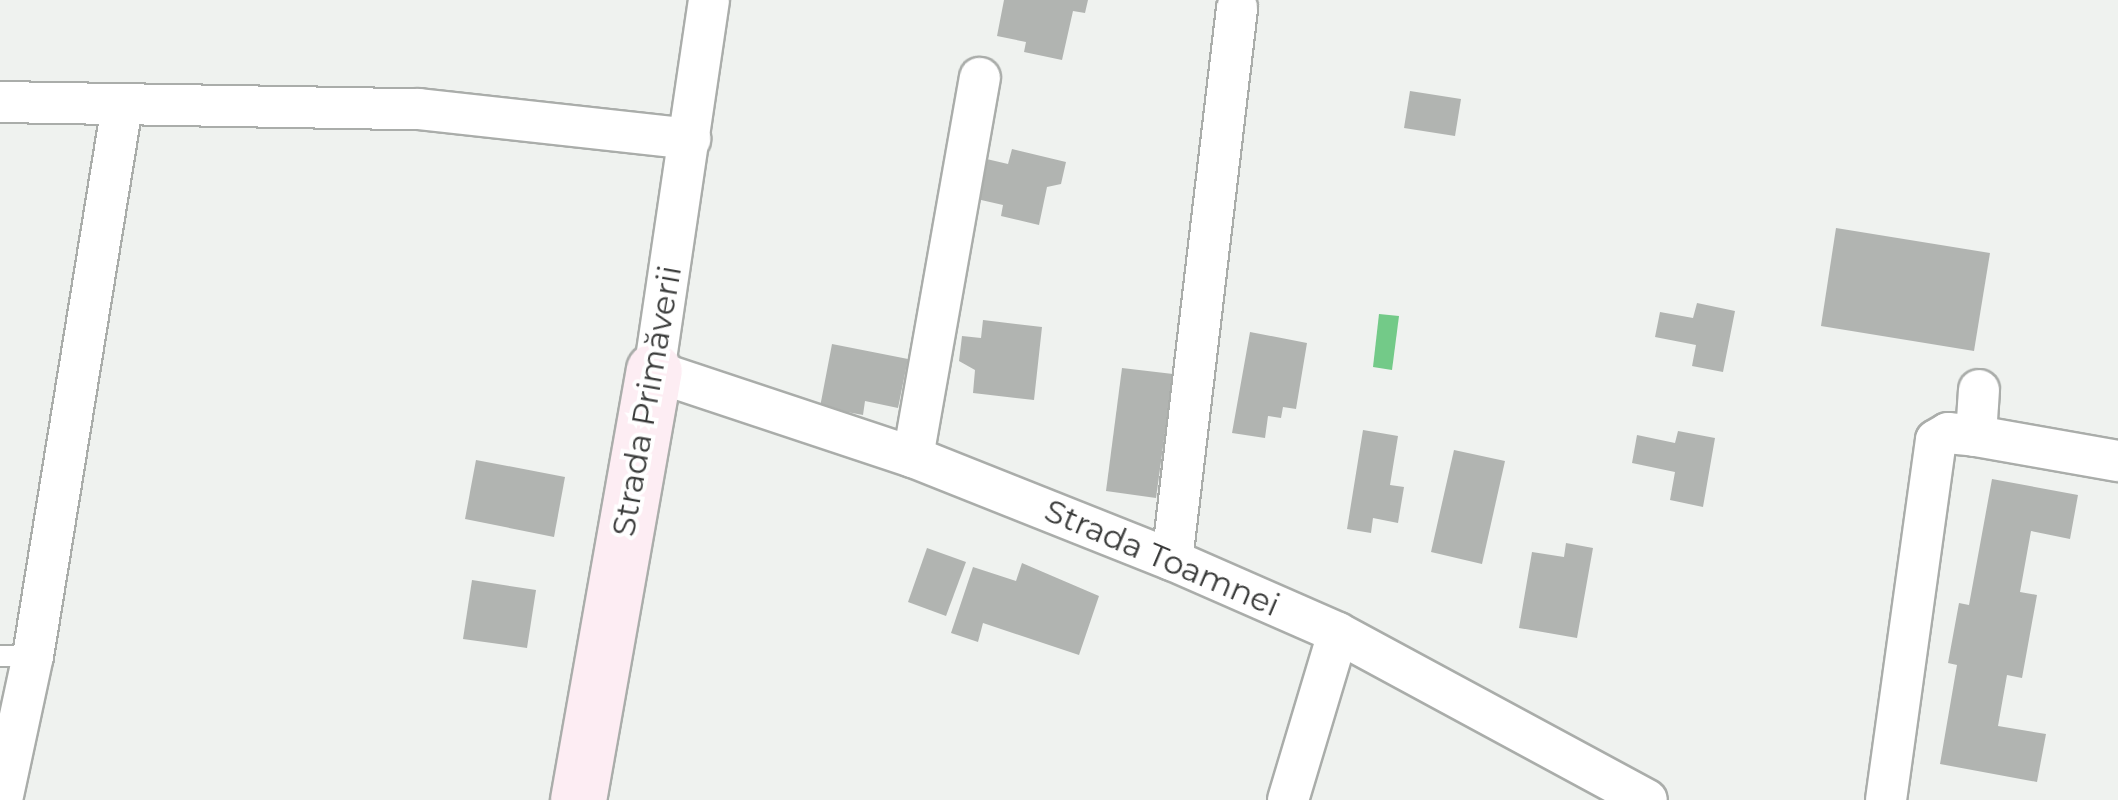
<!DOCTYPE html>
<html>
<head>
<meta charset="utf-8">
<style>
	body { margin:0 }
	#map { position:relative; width:2118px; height:800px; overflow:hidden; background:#eff2ef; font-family:Montserrat,sans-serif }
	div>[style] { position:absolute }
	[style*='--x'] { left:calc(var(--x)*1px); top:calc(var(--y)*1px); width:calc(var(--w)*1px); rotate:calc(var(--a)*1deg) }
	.water>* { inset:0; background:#73ca88 }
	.building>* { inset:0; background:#b1b4b1 }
	.roads { filter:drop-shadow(2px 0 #aaadaa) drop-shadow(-2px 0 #aaadaa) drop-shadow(0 2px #aaadaa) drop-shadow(0 -2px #aaadaa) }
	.lane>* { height:20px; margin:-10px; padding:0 10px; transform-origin:10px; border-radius:10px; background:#fff }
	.street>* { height:40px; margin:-20px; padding:0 20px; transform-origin:20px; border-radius:20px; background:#fff }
	.secondary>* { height:55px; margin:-27.5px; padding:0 27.5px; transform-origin:27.5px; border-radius:27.5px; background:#fdedf3 }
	span { translate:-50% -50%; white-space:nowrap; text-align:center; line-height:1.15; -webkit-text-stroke:8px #fff; paint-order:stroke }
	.street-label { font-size:32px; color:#3a3b3a }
</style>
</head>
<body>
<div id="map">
	<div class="water">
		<div style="clip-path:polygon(1379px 314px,1399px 316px,1392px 370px,1373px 367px)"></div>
	</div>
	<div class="building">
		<div style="clip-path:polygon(1004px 0,1088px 0,1085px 13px,1073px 11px,1062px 60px,1024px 52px,1026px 42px,997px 36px)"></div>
		<div style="clip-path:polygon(1410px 91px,1461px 99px,1455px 136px,1404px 128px)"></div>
		<div style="clip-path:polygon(1012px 149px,1066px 162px,1061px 184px,1047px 187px,1039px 225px,1001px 216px,1003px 205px,968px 197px,978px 157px,1008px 164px)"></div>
		<div style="clip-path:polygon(1836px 228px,1990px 253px,1974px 351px,1821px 326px)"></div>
		<div style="clip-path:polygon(1697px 303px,1735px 311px,1723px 372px,1692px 366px,1696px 345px,1655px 337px,1660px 312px,1693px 318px)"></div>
		<div style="clip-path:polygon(983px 320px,1042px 327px,1034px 400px,973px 393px,975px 370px,959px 361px,962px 336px,981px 338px)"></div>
		<div style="clip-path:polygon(1250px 332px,1307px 343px,1296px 409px,1283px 407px,1281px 418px,1268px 416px,1265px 438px,1232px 433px)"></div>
		<div style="clip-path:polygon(832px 344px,908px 359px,898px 408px,865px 401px,863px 415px,820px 407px)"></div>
		<div style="clip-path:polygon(1122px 368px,1173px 374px,1156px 498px,1106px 491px)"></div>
		<div style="clip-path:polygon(1363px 430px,1398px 436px,1390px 485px,1404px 487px,1398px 523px,1373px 518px,1371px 533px,1347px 529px)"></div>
		<div style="clip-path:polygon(1678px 431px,1715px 438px,1703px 507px,1670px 500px,1675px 472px,1632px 463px,1637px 435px,1675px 443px)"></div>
		<div style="clip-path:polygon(1454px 450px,1505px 461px,1482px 564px,1431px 552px)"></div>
		<div style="clip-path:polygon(476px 460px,565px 477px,554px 537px,465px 519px)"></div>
		<div style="clip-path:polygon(1992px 479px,2078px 495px,2070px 539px,2031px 531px,2020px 592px,2037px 595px,2022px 678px,2007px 675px,1998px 726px,2046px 734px,2037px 782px,1940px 764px,1957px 665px,1948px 663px,1959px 603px,1969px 605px)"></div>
		<div style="clip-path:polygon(1566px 543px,1593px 548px,1577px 638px,1519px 628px,1532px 552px,1564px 557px)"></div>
		<div style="clip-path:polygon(927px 548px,966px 562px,946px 616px,908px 602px)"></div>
		<div style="clip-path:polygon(1022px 563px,1099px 596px,1079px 655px,983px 623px,978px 642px,951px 633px,973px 567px,1016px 581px)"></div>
		<div style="clip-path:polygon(472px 580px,536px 590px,527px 648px,463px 639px)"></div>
	</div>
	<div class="roads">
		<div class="lane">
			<div style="--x:0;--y:656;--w:33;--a:0"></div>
		</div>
		<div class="street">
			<div style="--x:709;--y:0;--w:375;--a:98.4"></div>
			<div style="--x:654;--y:371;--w:273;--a:18.4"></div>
			<div style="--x:913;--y:457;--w:279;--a:21.7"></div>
			<div style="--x:1172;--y:560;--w:181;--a:23.7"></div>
			<div style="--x:1338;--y:633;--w:351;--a:28.4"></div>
			<div style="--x:0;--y:102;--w:419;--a:1"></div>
			<div style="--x:419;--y:109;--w:273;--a:6.3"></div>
			<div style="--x:1976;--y:436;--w:46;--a:-86.3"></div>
			<div style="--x:913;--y:457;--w:385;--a:-80"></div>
			<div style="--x:1172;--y:560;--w:556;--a:-83.28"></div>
			<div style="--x:2;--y:800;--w:147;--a:-77.9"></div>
			<div style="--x:33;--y:656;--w:557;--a:-80.81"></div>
			<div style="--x:1288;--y:800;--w:174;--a:-73.3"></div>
			<div style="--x:1886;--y:800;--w:363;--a:-82.1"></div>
			<div style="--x:1936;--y:440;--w:14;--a:-30"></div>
			<div style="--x:1948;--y:433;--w:28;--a:6"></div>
			<div style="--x:1976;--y:436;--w:144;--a:10"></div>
		</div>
		<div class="secondary">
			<div style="--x:578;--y:800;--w:436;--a:-80"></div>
		</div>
	</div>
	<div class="street-label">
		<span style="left:647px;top:401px;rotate:-80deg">Strada Primăverii</span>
		<span style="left:1162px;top:558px;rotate:23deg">Strada Toamnei</span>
	</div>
</div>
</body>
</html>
